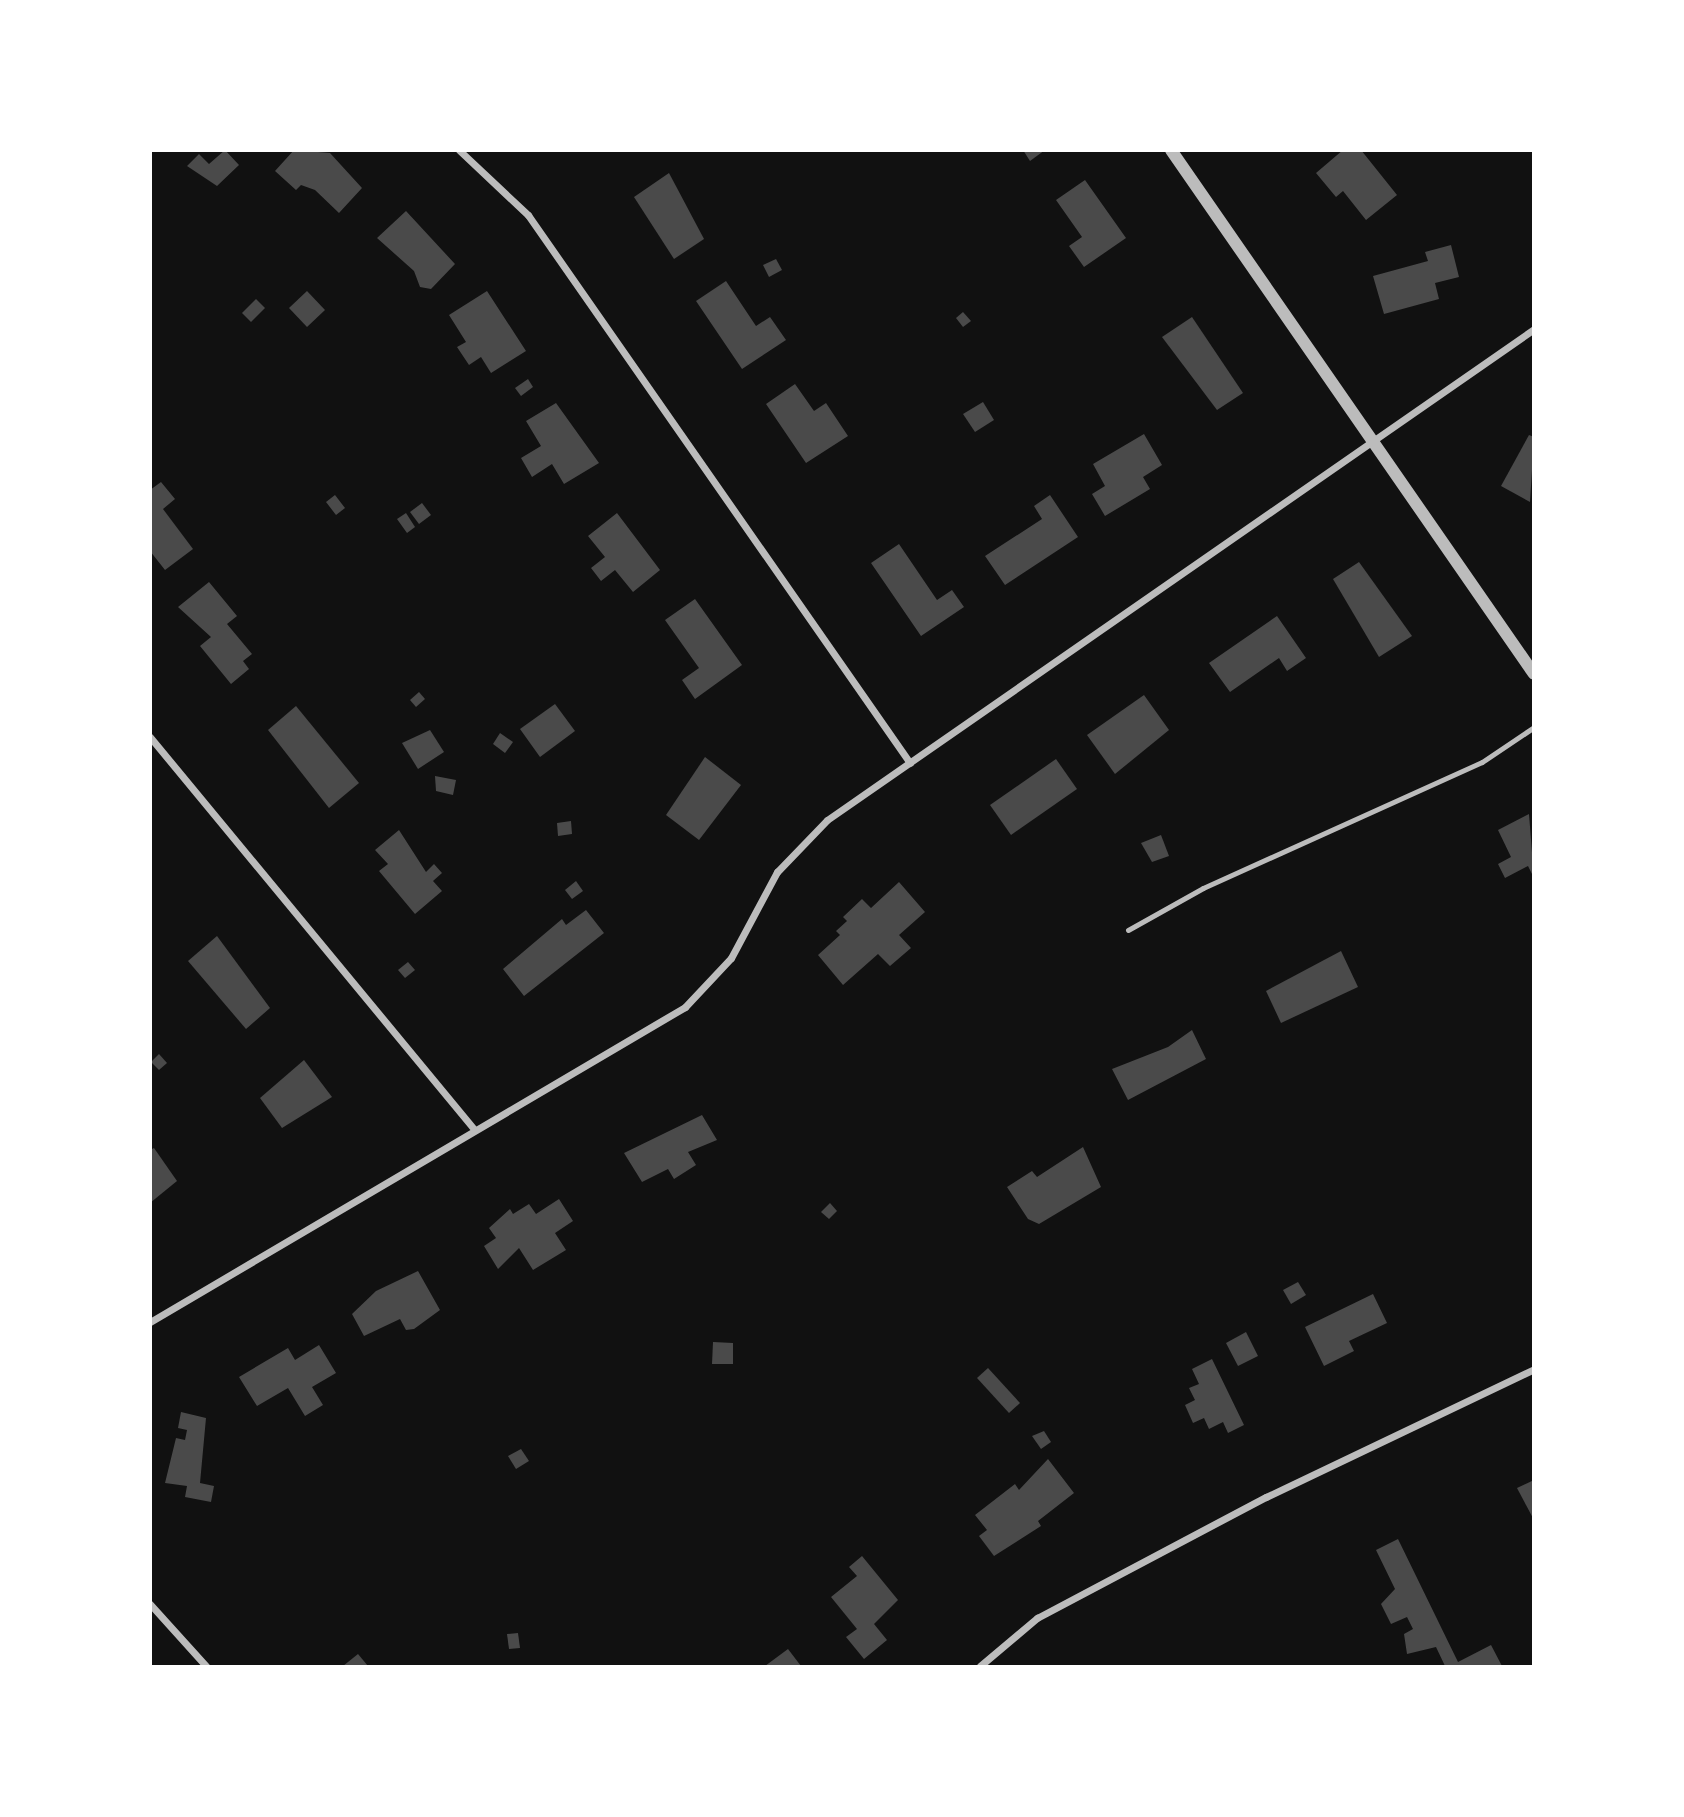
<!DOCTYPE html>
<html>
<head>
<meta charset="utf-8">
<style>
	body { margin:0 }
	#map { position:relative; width:1684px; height:1817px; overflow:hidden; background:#111; font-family:"Source Serif 4",serif }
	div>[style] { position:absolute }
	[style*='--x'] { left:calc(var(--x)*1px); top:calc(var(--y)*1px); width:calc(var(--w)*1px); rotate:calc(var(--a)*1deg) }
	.building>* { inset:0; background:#4a4a4a }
	.service>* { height:5px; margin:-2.5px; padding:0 2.5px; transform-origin:2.5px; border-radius:2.5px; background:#bcbcbc }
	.minor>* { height:7px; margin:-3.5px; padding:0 3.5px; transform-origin:3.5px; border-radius:3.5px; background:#bcbcbc }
	.tertiary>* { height:12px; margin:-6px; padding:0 6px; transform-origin:6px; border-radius:6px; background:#bcbcbc }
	span { translate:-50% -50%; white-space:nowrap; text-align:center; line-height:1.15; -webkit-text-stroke:5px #fff; paint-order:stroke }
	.frame { position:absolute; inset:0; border:152px solid #fff; pointer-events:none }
</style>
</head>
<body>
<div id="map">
	<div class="building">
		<div style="clip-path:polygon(225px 150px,239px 165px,217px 186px,187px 166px,199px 154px,209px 164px)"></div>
		<div style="clip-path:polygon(294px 150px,330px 153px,362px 188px,339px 213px,315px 190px,301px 185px,296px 190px,275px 171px)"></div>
		<div style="clip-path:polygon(1023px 150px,1045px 150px,1030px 161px)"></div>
		<div style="clip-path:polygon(1343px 150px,1361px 150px,1397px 195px,1366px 220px,1343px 191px,1336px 197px,1316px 173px)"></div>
		<div style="clip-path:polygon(669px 173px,704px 239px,674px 259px,634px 197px)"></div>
		<div style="clip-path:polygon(1085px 180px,1126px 238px,1084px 267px,1069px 246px,1082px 237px,1056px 200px)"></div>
		<div style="clip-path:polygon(406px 211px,455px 264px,431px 289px,420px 287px,414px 271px,377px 238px)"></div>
		<div style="clip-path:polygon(1451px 245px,1459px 277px,1435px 283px,1439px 299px,1384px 314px,1373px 276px,1428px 261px,1425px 252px)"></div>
		<div style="clip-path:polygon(776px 259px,782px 270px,769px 277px,763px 265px)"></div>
		<div style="clip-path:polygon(726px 281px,756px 326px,770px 317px,786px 340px,742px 369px,696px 301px)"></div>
		<div style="clip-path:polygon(307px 291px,325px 310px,307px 327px,289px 308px)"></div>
		<div style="clip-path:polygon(487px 291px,526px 351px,491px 373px,481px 357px,469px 365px,457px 347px,466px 342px,449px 315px)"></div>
		<div style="clip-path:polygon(256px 299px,265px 308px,251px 322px,242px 313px)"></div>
		<div style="clip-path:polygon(963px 312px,971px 321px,963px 327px,956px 318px)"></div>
		<div style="clip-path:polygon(1192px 317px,1243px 393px,1217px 410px,1162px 337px)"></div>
		<div style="clip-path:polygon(528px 379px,533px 387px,521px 396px,515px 388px)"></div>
		<div style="clip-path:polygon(795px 384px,814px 411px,826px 403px,848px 436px,806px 463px,766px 404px)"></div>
		<div style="clip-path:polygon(983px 402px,994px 420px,975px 432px,963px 414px)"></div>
		<div style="clip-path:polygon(556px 403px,599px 463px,564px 484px,552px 464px,532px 477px,521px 458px,541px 446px,526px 421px)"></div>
		<div style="clip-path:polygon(1144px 434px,1162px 465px,1143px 477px,1150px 489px,1105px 516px,1092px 494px,1105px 486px,1093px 464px)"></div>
		<div style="clip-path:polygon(1529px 435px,1534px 437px,1530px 502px,1501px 486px)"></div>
		<div style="clip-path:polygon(161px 482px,175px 499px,163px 509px,193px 549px,165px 570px,150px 551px,150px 490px)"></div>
		<div style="clip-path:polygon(335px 495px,345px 508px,336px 515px,326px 502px)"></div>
		<div style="clip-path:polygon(1050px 495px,1078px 537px,1005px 585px,985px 556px,1042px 519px,1034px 506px)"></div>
		<div style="clip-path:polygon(422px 503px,431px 515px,419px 524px,410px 512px)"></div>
		<div style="clip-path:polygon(406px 513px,415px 527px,407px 533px,397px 519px)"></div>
		<div style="clip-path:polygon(617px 513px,660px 570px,633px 592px,615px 570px,601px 581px,591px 568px,605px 557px,588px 536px)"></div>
		<div style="clip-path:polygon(899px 544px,937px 600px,952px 590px,964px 607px,921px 636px,871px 563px)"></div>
		<div style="clip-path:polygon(1359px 562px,1412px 636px,1379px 657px,1333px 579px)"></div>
		<div style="clip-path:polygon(209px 582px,237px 616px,227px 624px,252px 654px,243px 661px,249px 669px,231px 684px,200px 646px,211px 637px,178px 607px)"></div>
		<div style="clip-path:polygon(695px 599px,742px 665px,695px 699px,682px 680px,699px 668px,665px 620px)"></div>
		<div style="clip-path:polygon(1277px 616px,1306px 658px,1287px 671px,1279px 658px,1230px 692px,1209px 663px)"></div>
		<div style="clip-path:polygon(419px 692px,425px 699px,416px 707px,410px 700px)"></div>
		<div style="clip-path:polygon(1144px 695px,1169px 730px,1115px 774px,1087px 735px)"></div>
		<div style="clip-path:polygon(555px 704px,575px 731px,540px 757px,520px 729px)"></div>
		<div style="clip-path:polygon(296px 706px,359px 783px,329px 808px,268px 730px)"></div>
		<div style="clip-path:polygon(430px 730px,444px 752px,418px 769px,402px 743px)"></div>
		<div style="clip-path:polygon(500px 733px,513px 742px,505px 753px,493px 744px)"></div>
		<div style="clip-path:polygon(705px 757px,741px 785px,699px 840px,666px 815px)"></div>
		<div style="clip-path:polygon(1056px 759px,1077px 789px,1011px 835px,990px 805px)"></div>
		<div style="clip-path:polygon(435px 776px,456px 780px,453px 795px,436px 791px)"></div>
		<div style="clip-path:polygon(1529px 814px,1534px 878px,1528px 866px,1505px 878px,1498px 864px,1511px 857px,1498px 830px)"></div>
		<div style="clip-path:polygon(571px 821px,572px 834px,558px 836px,557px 823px)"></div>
		<div style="clip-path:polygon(399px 830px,426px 872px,434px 864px,442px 873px,433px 881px,442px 891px,415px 914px,379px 871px,388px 864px,375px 850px)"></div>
		<div style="clip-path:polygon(1161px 835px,1169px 856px,1152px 862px,1141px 843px)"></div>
		<div style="clip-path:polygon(576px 881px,583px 891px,572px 899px,565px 890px)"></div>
		<div style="clip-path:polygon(899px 882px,925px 912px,899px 935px,911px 948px,890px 966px,878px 954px,843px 985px,818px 955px,840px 935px,836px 931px,847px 921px,843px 917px,862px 899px,871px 908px)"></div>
		<div style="clip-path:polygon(586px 910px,604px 933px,524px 996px,503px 969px,562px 919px,566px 925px)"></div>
		<div style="clip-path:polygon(217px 936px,270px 1008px,246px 1029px,188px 961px)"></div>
		<div style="clip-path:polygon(1341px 951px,1358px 987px,1281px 1023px,1266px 991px)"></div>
		<div style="clip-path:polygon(408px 962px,415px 970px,405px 978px,398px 970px)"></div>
		<div style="clip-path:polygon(1192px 1030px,1206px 1059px,1128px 1100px,1112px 1069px,1168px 1047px)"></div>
		<div style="clip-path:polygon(159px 1054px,167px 1063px,159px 1070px,151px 1062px)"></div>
		<div style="clip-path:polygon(304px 1060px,332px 1097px,282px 1128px,260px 1098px)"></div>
		<div style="clip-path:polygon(702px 1115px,717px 1140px,688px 1152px,696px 1165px,674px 1179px,668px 1169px,642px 1182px,624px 1153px)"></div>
		<div style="clip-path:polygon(1083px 1147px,1101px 1187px,1039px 1224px,1028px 1219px,1007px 1187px,1032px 1171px,1037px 1177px)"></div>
		<div style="clip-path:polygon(154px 1148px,177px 1181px,150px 1203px,150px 1150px)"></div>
		<div style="clip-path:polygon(559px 1199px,573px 1221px,555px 1233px,566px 1250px,533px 1270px,519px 1248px,498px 1269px,484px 1246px,496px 1238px,489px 1228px,510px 1209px,513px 1214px,529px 1204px,536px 1214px)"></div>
		<div style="clip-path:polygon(830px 1203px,837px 1211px,829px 1219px,821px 1212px)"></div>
		<div style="clip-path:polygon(418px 1271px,440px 1310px,414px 1329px,406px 1330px,400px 1319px,364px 1336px,352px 1314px,376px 1291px)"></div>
		<div style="clip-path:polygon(1298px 1282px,1306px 1295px,1291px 1304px,1283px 1290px)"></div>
		<div style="clip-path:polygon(1373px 1294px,1387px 1323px,1349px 1341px,1354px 1351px,1324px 1366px,1305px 1327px)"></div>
		<div style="clip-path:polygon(1246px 1332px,1258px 1356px,1238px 1366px,1226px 1343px)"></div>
		<div style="clip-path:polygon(713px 1342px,733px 1343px,733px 1364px,712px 1364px)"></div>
		<div style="clip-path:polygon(319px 1345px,336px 1373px,312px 1387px,323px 1405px,305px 1416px,288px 1388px,257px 1406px,239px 1377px,288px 1348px,295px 1360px)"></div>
		<div style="clip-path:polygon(1212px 1359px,1244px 1425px,1228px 1433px,1223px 1422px,1209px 1429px,1204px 1418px,1193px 1423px,1185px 1405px,1195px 1400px,1189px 1388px,1199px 1384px,1192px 1369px)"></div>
		<div style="clip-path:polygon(988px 1368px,1020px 1403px,1009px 1413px,977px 1378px)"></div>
		<div style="clip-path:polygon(181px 1412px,206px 1418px,200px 1483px,214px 1486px,211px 1502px,185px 1497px,187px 1486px,165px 1483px,176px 1438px,185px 1440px,187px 1430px,178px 1428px)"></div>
		<div style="clip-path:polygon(1044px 1431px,1051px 1442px,1041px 1449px,1032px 1436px)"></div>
		<div style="clip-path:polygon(521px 1449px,529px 1461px,516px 1469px,508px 1456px)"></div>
		<div style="clip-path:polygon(1048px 1459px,1074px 1493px,1038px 1521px,1041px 1526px,994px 1556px,979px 1536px,987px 1530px,975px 1515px,1015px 1484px,1019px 1490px)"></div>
		<div style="clip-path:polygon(1534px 1480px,1534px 1520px,1517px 1488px)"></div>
		<div style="clip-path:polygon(1398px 1539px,1458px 1662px,1491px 1645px,1502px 1666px,1445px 1666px,1436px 1647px,1407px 1654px,1404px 1634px,1413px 1629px,1407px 1617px,1391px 1624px,1381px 1604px,1395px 1589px,1376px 1550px)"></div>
		<div style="clip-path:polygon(862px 1556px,898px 1600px,874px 1624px,887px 1640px,864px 1659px,846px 1637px,857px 1629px,831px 1597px,857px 1576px,849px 1567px)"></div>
		<div style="clip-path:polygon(518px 1633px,520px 1648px,509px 1649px,507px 1634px)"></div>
		<div style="clip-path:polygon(788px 1649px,801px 1666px,765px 1666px)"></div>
		<div style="clip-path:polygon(358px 1654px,368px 1666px,343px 1666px)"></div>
	</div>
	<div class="service">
		<div style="--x:1128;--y:930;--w:86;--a:-29.2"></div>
		<div style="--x:1203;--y:888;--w:306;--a:-24.3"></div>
		<div style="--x:1482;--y:762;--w:63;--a:-33.9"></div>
	</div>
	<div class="minor">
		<div style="--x:459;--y:150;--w:95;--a:43.3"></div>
		<div style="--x:528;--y:215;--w:668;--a:55.12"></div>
		<div style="--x:150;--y:737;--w:509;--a:50.43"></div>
		<div style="--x:150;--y:1322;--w:621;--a:-30.49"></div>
		<div style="--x:685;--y:1007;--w:67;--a:-46.8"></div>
		<div style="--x:731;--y:958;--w:98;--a:-61.9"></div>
		<div style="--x:777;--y:872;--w:72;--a:-46.1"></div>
		<div style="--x:827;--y:820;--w:861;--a:-34.78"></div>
		<div style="--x:150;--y:1604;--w:84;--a:47.9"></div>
		<div style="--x:980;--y:1666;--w:75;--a:-40.1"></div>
		<div style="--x:1037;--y:1618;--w:259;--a:-27.9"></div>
		<div style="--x:1266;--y:1497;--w:297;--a:-25.5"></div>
	</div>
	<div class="tertiary">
		<div style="--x:1171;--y:150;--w:637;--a:55.29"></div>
	</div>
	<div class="frame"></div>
</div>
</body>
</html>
